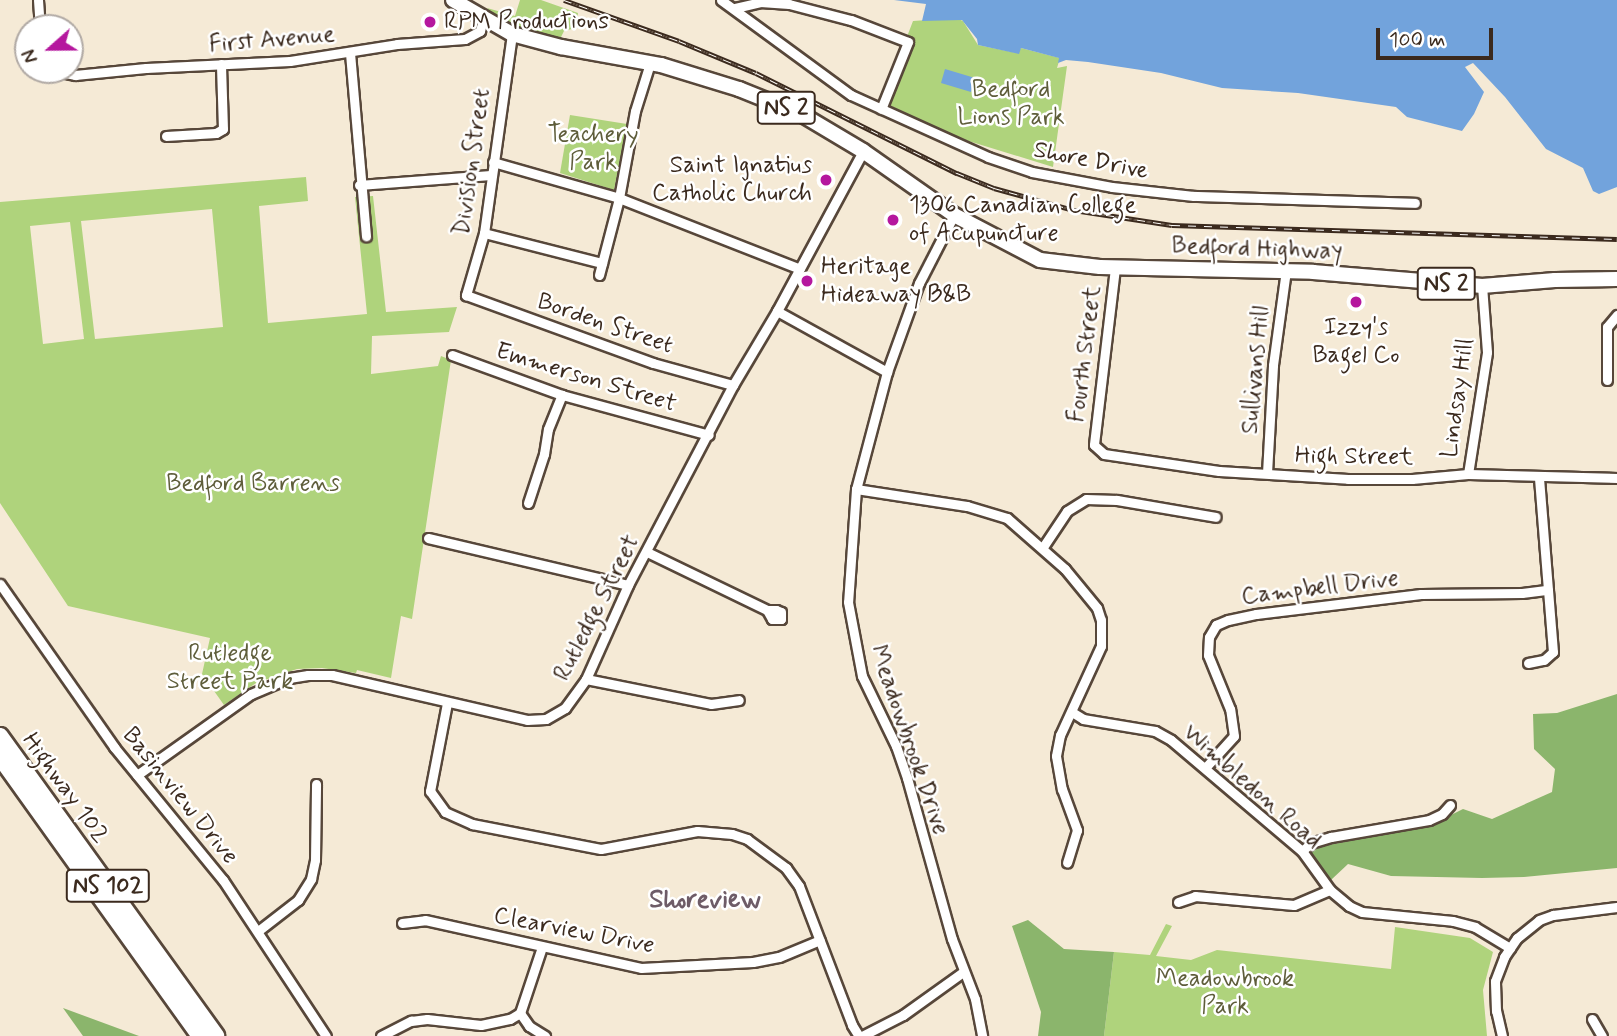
<!DOCTYPE html>
<html>
<head>
<meta charset="utf-8">
<style>
	body { margin:0 }
	#map { position:relative; width:1617px; height:1036px; overflow:hidden; background:#f5ead6; font-family:Mynerve,sans-serif }
	div>[style] { position:absolute }
	[style*='--x'] { left:calc(var(--x)*1px); top:calc(var(--y)*1px); width:calc(var(--w)*1px); rotate:calc(var(--a)*1deg) }
	.green>* { inset:0; background:#afd37c }
	.forest>* { inset:0; background:#8bb56c }
	.water>* { inset:0; background:#72a3dc }
	.roads { filter:drop-shadow(2px 0 #57473a) drop-shadow(-2px 0 #57473a) drop-shadow(0 2px #57473a) drop-shadow(0 -2px #57473a) }
	.minor>* { height:9px; margin:-4.5px; padding:0 4.5px; transform-origin:4.5px; border-radius:4.5px; background:#fff }
	.primary>* { height:14px; margin:-7px; padding:0 7px; transform-origin:7px; border-radius:7px; background:#fff }
	.motorway>* { height:16px; margin:-8px; padding:0 8px; transform-origin:8px; border-radius:8px; background:#fff }
	.rail>* { height:5px; margin-top:-2.5px; transform-origin:0; background:repeating-linear-gradient(90deg,#fff 0 8px,#3b2a1e 0 16px); box-sizing:border-box; border-block:2px solid #3b2a1e }
	.dots>* { width:19px; height:19px; translate:-50% -50%; box-sizing:border-box; border:4px solid #fff; border-radius:50% }
	span { translate:-50% -50%; white-space:nowrap; text-align:center; line-height:1.15; -webkit-text-stroke:5px #fff; paint-order:stroke }
	.shield-label span { padding:2px 5px; background:#fff; border:2px solid; border-radius:5px; -webkit-text-stroke-width:0 }
	.shield-label { font-size:23px; color:#3b2a1e; font-weight:700 }
	.poi-label { font-size:24px; color:#3b2a1e }
	.left { translate:0 -50%; text-align:left }
	.right { translate:-100% -50%; text-align:right }
	.street-label { font-size:24px; color:#3b2a1e }
	.park-label { font-size:24px; color:#5e5d3a }
	.neighbourhood-label { font-size:26px; color:#6e5c67; font-weight:700 }
	.north { position:absolute; left:14px; top:14px; width:70px; height:70px; box-sizing:border-box; background:#fff; border:2px solid #b1aaa5; border-radius:50%; rotate:249deg; font-size:19px; font-weight:700; line-height:28px; text-align:center; color:#3b2a1e }
	.north::after { content:''; display:block; margin:auto; width:24px; height:32px; background:#b5179e; clip-path:polygon(50% 0,100% 100%,50% 72%,0 100%) }
	.scale { position:absolute; left:1376px; top:28px; width:117px; height:32px; box-sizing:border-box; border:4px solid #3b2a1e; border-top:0; padding-left:9px; font-size:21px; line-height:24px; white-space:nowrap; color:#3b2a1e; -webkit-text-stroke:5px #fff; paint-order:stroke }
</style>
</head>
<body>
<div id="map">
	<div class="green">
		<div style="clip-path:polygon(520px 0,541px 0,578px 13px,576px 28px,564px 31px,558px 43px,501px 25px,487px 8px,515px 16px)"></div>
		<div style="clip-path:polygon(956px 18px,963px 21px,978px 45px,1017px 53px,1021px 48px,1060px 58px,1057px 68px,1067px 66px,1053px 167px,962px 139px,882px 102px,913px 21px)"></div>
		<div style="clip-path:polygon(570px 115px,627px 124px,614px 190px,560px 173px)"></div>
		<div style="clip-path:polygon(evenodd,306px 177px,308px 201px,259px 206px,268px 323px,367px 314px,355px 197px,373px 196px,386px 312px,457px 307px,449px 332px,372px 336px,371px 374px,438px 366px,441px 356px,451px 360px,412px 619px,401px 616px,391px 678px,357px 670px,356px 673px,322px 668px,297px 669px,256px 683px,224px 705px,202px 674px,210px 638px,68px 606px,0 503px,0 202px,306px 177px,212px 209px,223px 327px,95px 339px,81px 221px,212px 209px,306px 177px,70px 222px,84px 339px,43px 344px,30px 226px,70px 222px)"></div>
		<div style="clip-path:polygon(1166px 924px,1172px 926px,1156px 956px,1191px 960px,1217px 950px,1391px 969px,1395px 927px,1470px 938px,1493px 952px,1483px 990px,1487px 1036px,1104px 1036px,1114px 952px,1150px 955px)"></div>
	</div>
	<div class="forest">
		<div style="clip-path:polygon(1617px 694px,1617px 868px,1524px 877px,1482px 878px,1391px 876px,1348px 864px,1331px 880px,1307px 849px,1429px 826px,1463px 809px,1492px 819px,1552px 792px,1555px 769px,1534px 749px,1533px 714px,1557px 713px)"></div>
		<div style="clip-path:polygon(1028px 920px,1064px 949px,1114px 952px,1104px 1036px,1038px 1036px,1041px 1012px,1012px 926px)"></div>
		<div style="clip-path:polygon(63px 1008px,139px 1036px,83px 1036px)"></div>
	</div>
	<div class="water">
		<div style="clip-path:polygon(894px 0,1617px 0,1617px 187px,1599px 194px,1593px 191px,1583px 168px,1546px 149px,1505px 97px,1473px 63px,1465px 67px,1484px 92px,1474px 114px,1462px 131px,1407px 117px,1396px 107px,1298px 93px,1222px 88px,1161px 73px,1088px 62px,1066px 60px,1058px 63px,1059px 58px,1021px 48px,1019px 54px,978px 45px,977px 39px,962px 20px,922px 21px,926px 4px)"></div>
		<div style="clip-path:polygon(945px 69px,975px 78px,971px 92px,941px 83px)"></div>
	</div>
	<div class="roads">
		<div class="minor">
			<div style="--x:38;--y:0;--w:28;--a:86"></div>
			<div style="--x:721;--y:0;--w:161;--a:36.2"></div>
			<div style="--x:851;--y:95;--w:150;--a:24.3"></div>
			<div style="--x:988;--y:157;--w:46;--a:18.8"></div>
			<div style="--x:1032;--y:172;--w:81;--a:10.6"></div>
			<div style="--x:1112;--y:187;--w:82;--a:6.3"></div>
			<div style="--x:1194;--y:196;--w:221;--a:1.8"></div>
			<div style="--x:735;--y:8;--w:26;--a:-13"></div>
			<div style="--x:760;--y:2;--w:29;--a:4"></div>
			<div style="--x:789;--y:4;--w:64;--a:14.5"></div>
			<div style="--x:851;--y:20;--w:61;--a:21.1"></div>
			<div style="--x:908;--y:42;--w:72;--a:111.9"></div>
			<div style="--x:512;--y:34;--w:201;--a:98"></div>
			<div style="--x:484;--y:233;--w:65;--a:106.2"></div>
			<div style="--x:466;--y:295;--w:199;--a:20"></div>
			<div style="--x:653;--y:363;--w:83;--a:15.4"></div>
			<div style="--x:350;--y:53;--w:184;--a:85"></div>
			<div style="--x:51;--y:70;--w:25;--a:12"></div>
			<div style="--x:75;--y:75;--w:71;--a:-5.6"></div>
			<div style="--x:146;--y:68;--w:144;--a:-2.8"></div>
			<div style="--x:290;--y:61;--w:108;--a:-9"></div>
			<div style="--x:397;--y:44;--w:68;--a:-4.2"></div>
			<div style="--x:465;--y:39;--w:17;--a:-28"></div>
			<div style="--x:480;--y:31;--w:12;--a:-76"></div>
			<div style="--x:166;--y:136;--w:50;--a:-3.4"></div>
			<div style="--x:216;--y:133;--w:8;--a:-30"></div>
			<div style="--x:223;--y:129;--w:65;--a:-91.8"></div>
			<div style="--x:493;--y:162;--w:131;--a:15.9"></div>
			<div style="--x:619;--y:198;--w:194;--a:21.4"></div>
			<div style="--x:359;--y:185;--w:132;--a:-4.3"></div>
			<div style="--x:954;--y:215;--w:76;--a:117.2"></div>
			<div style="--x:919;--y:283;--w:95;--a:109.8"></div>
			<div style="--x:887;--y:372;--w:121;--a:104.8"></div>
			<div style="--x:856;--y:489;--w:113;--a:94"></div>
			<div style="--x:848;--y:602;--w:75;--a:79.3"></div>
			<div style="--x:862;--y:676;--w:78;--a:64.1"></div>
			<div style="--x:896;--y:746;--w:34;--a:71"></div>
			<div style="--x:907;--y:778;--w:167;--a:74.4"></div>
			<div style="--x:952;--y:939;--w:64;--a:69"></div>
			<div style="--x:975;--y:999;--w:38;--a:79"></div>
			<div style="--x:484;--y:233;--w:122;--a:14.3"></div>
			<div style="--x:1115;--y:268;--w:178;--a:96.8"></div>
			<div style="--x:1094;--y:445;--w:13;--a:42"></div>
			<div style="--x:1104;--y:454;--w:116;--a:8.4"></div>
			<div style="--x:1219;--y:471;--w:129;--a:3.5"></div>
			<div style="--x:1348;--y:479;--w:64;--a:0"></div>
			<div style="--x:1412;--y:479;--w:56;--a:-5.1"></div>
			<div style="--x:1468;--y:474;--w:149;--a:1.5"></div>
			<div style="--x:599;--y:275;--w:80;--a:-75.4"></div>
			<div style="--x:619;--y:198;--w:88;--a:-79.6"></div>
			<div style="--x:635;--y:111;--w:50;--a:-72.6"></div>
			<div style="--x:777;--y:311;--w:126;--a:29"></div>
			<div style="--x:452;--y:355;--w:117;--a:20"></div>
			<div style="--x:562;--y:395;--w:152;--a:15.2"></div>
			<div style="--x:1607;--y:380;--w:53;--a:-90"></div>
			<div style="--x:1607;--y:327;--w:16;--a:-50"></div>
			<div style="--x:1267;--y:473;--w:108;--a:-86.8"></div>
			<div style="--x:1273;--y:365;--w:96;--a:-82.2"></div>
			<div style="--x:1468;--y:474;--w:123;--a:-81.1"></div>
			<div style="--x:1487;--y:352;--w:66;--a:-94.3"></div>
			<div style="--x:856;--y:489;--w:112;--a:8.7"></div>
			<div style="--x:967;--y:506;--w:42;--a:16.7"></div>
			<div style="--x:1007;--y:518;--w:77;--a:41.3"></div>
			<div style="--x:1065;--y:569;--w:50;--a:50.6"></div>
			<div style="--x:1097;--y:608;--w:13;--a:72"></div>
			<div style="--x:1101;--y:620;--w:26;--a:90"></div>
			<div style="--x:1101;--y:646;--w:98;--a:114.7"></div>
			<div style="--x:1060;--y:735;--w:21;--a:101"></div>
			<div style="--x:1056;--y:756;--w:34;--a:80"></div>
			<div style="--x:1062;--y:789;--w:44;--a:69.9"></div>
			<div style="--x:1077;--y:830;--w:34;--a:107"></div>
			<div style="--x:528;--y:503;--w:52;--a:-71.9"></div>
			<div style="--x:544;--y:454;--w:25;--a:-81"></div>
			<div style="--x:548;--y:429;--w:37;--a:-68"></div>
			<div style="--x:428;--y:538;--w:205;--a:13.2"></div>
			<div style="--x:1043;--y:547;--w:43;--a:-56.3"></div>
			<div style="--x:1067;--y:511;--w:22;--a:-32"></div>
			<div style="--x:1086;--y:499;--w:31;--a:2"></div>
			<div style="--x:1117;--y:500;--w:100;--a:9.7"></div>
			<div style="--x:647;--y:552;--w:133;--a:25.8"></div>
			<div style="--x:767;--y:610;--w:9;--a:0"></div>
			<div style="--x:776;--y:610;--w:5;--a:22"></div>
			<div style="--x:781;--y:612;--w:7;--a:90"></div>
			<div style="--x:781;--y:619;--w:9;--a:180"></div>
			<div style="--x:772;--y:619;--w:10;--a:-119"></div>
			<div style="--x:0;--y:584;--w:199;--a:55"></div>
			<div style="--x:114;--y:747;--w:172;--a:50.7"></div>
			<div style="--x:223;--y:880;--w:187;--a:56.6"></div>
			<div style="--x:1528;--y:663;--w:16;--a:-11"></div>
			<div style="--x:1544;--y:660;--w:12;--a:-42"></div>
			<div style="--x:1553;--y:652;--w:176;--a:-94.6"></div>
			<div style="--x:586;--y:679;--w:127;--a:11.3"></div>
			<div style="--x:711;--y:704;--w:28;--a:-8"></div>
			<div style="--x:447;--y:703;--w:90;--a:100.9"></div>
			<div style="--x:430;--y:791;--w:26;--a:54"></div>
			<div style="--x:445;--y:812;--w:30;--a:24"></div>
			<div style="--x:472;--y:824;--w:131;--a:11"></div>
			<div style="--x:601;--y:849;--w:98;--a:-10.6"></div>
			<div style="--x:697;--y:831;--w:35;--a:5"></div>
			<div style="--x:732;--y:834;--w:16;--a:18"></div>
			<div style="--x:747;--y:839;--w:49;--a:36.6"></div>
			<div style="--x:786;--y:868;--w:22;--a:54"></div>
			<div style="--x:799;--y:886;--w:149;--a:69.1"></div>
			<div style="--x:852;--y:1025;--w:13;--a:58"></div>
			<div style="--x:1072;--y:712;--w:13;--a:32"></div>
			<div style="--x:1083;--y:719;--w:73;--a:9.5"></div>
			<div style="--x:1155;--y:731;--w:18;--a:29"></div>
			<div style="--x:1171;--y:740;--w:172;--a:40.3"></div>
			<div style="--x:1302;--y:851;--w:48;--a:54.3"></div>
			<div style="--x:1330;--y:890;--w:25;--a:40"></div>
			<div style="--x:1349;--y:906;--w:14;--a:25"></div>
			<div style="--x:1362;--y:912;--w:91;--a:5.6"></div>
			<div style="--x:1453;--y:921;--w:23;--a:15"></div>
			<div style="--x:1475;--y:927;--w:41;--a:31"></div>
			<div style="--x:1205;--y:768;--w:43;--a:-47.8"></div>
			<div style="--x:1234;--y:736;--w:27;--a:-98"></div>
			<div style="--x:1230;--y:709;--w:58;--a:-112.2"></div>
			<div style="--x:1208;--y:655;--w:18;--a:-87"></div>
			<div style="--x:1209;--y:637;--w:14;--a:-60"></div>
			<div style="--x:1216;--y:625;--w:13;--a:-23"></div>
			<div style="--x:1228;--y:620;--w:29;--a:-12"></div>
			<div style="--x:1256;--y:614;--w:166;--a:-6.9"></div>
			<div style="--x:1421;--y:594;--w:101;--a:-0.6"></div>
			<div style="--x:1522;--y:593;--w:26;--a:-7"></div>
			<div style="--x:137;--y:775;--w:140;--a:-35.4"></div>
			<div style="--x:251;--y:694;--w:41;--a:-22.8"></div>
			<div style="--x:289;--y:678;--w:19;--a:-9"></div>
			<div style="--x:308;--y:675;--w:24;--a:0"></div>
			<div style="--x:332;--y:675;--w:200;--a:13"></div>
			<div style="--x:527;--y:720;--w:19;--a:-3"></div>
			<div style="--x:546;--y:719;--w:22;--a:-30"></div>
			<div style="--x:565;--y:708;--w:36;--a:-54"></div>
			<div style="--x:586;--y:679;--w:103;--a:-65.9"></div>
			<div style="--x:628;--y:585;--w:226;--a:-62.3"></div>
			<div style="--x:733;--y:385;--w:86;--a:-59.3"></div>
			<div style="--x:777;--y:311;--w:182;--a:-61.7"></div>
			<div style="--x:1302;--y:851;--w:12;--a:-42"></div>
			<div style="--x:1311;--y:843;--w:21;--a:-17"></div>
			<div style="--x:1331;--y:837;--w:99;--a:-9.8"></div>
			<div style="--x:1429;--y:820;--w:14;--a:-25"></div>
			<div style="--x:1442;--y:814;--w:12;--a:-48"></div>
			<div style="--x:1178;--y:902;--w:18;--a:-19"></div>
			<div style="--x:1195;--y:896;--w:99;--a:5.2"></div>
			<div style="--x:1294;--y:905;--w:39;--a:-23"></div>
			<div style="--x:402;--y:923;--w:23;--a:-7"></div>
			<div style="--x:425;--y:920;--w:221;--a:12.5"></div>
			<div style="--x:641;--y:968;--w:112;--a:-3.1"></div>
			<div style="--x:753;--y:962;--w:26;--a:-11"></div>
			<div style="--x:779;--y:957;--w:44;--a:-22.5"></div>
			<div style="--x:258;--y:931;--w:51;--a:-37.8"></div>
			<div style="--x:298;--y:900;--w:25;--a:-58"></div>
			<div style="--x:311;--y:879;--w:19;--a:-78"></div>
			<div style="--x:315;--y:860;--w:76;--a:-89.2"></div>
			<div style="--x:520;--y:1013;--w:16;--a:55"></div>
			<div style="--x:529;--y:1026;--w:19;--a:32"></div>
			<div style="--x:1592;--y:1019;--w:20;--a:60"></div>
			<div style="--x:381;--y:1036;--w:34;--a:-27"></div>
			<div style="--x:411;--y:1021;--w:16;--a:-7"></div>
			<div style="--x:427;--y:1019;--w:54;--a:6.3"></div>
			<div style="--x:481;--y:1025;--w:30;--a:-12"></div>
			<div style="--x:510;--y:1019;--w:12;--a:-31"></div>
			<div style="--x:520;--y:1013;--w:70;--a:-71.6"></div>
			<div style="--x:862;--y:1036;--w:46;--a:-27.1"></div>
			<div style="--x:903;--y:1015;--w:74;--a:-35.6"></div>
			<div style="--x:1502;--y:1036;--w:26;--a:-103"></div>
			<div style="--x:1496;--y:1011;--w:30;--a:-92"></div>
			<div style="--x:1495;--y:981;--w:26;--a:-69"></div>
			<div style="--x:1504;--y:957;--w:23;--a:-56"></div>
			<div style="--x:1517;--y:938;--w:28;--a:-39"></div>
			<div style="--x:1539;--y:920;--w:15;--a:-20"></div>
			<div style="--x:1553;--y:915;--w:64;--a:-7.1"></div>
		</div>
		<div class="primary">
			<div style="--x:453;--y:0;--w:68;--a:30"></div>
			<div style="--x:512;--y:34;--w:51;--a:14.9"></div>
			<div style="--x:561;--y:47;--w:102;--a:10.2"></div>
			<div style="--x:661;--y:65;--w:82;--a:17.1"></div>
			<div style="--x:739;--y:89;--w:67;--a:22"></div>
			<div style="--x:801;--y:114;--w:72;--a:30.8"></div>
			<div style="--x:863;--y:151;--w:111;--a:35.1"></div>
			<div style="--x:954;--y:215;--w:97;--a:27.6"></div>
			<div style="--x:1040;--y:260;--w:60;--a:6.7"></div>
			<div style="--x:1100;--y:267;--w:213;--a:1.3"></div>
			<div style="--x:1313;--y:272;--w:170;--a:4.7"></div>
			<div style="--x:1482;--y:286;--w:73;--a:-4.7"></div>
			<div style="--x:1555;--y:280;--w:62;--a:-0.9"></div>
		</div>
		<div class="motorway">
			<div style="--x:0;--y:736;--w:370;--a:54.2"></div>
			<div style="--x:0;--y:757;--w:343;--a:54.4"></div>
		</div>
	</div>
	<div class="rail">
		<div style="--x:564;--y:0;--w:122;--a:19.6"></div>
		<div style="--x:679;--y:41;--w:83;--a:22.6"></div>
		<div style="--x:756;--y:73;--w:225;--a:26.5"></div>
		<div style="--x:957;--y:173;--w:40;--a:22"></div>
		<div style="--x:994;--y:188;--w:83;--a:15.4"></div>
		<div style="--x:1074;--y:210;--w:99;--a:8.7"></div>
		<div style="--x:1172;--y:225;--w:445;--a:1.8"></div>
	</div>
	<div class="dots">
		<div style="left:430px;top:22px;background:#b5179e"></div>
		<div style="left:826px;top:180px;background:#b5179e"></div>
		<div style="left:893px;top:220px;background:#b5179e"></div>
		<div style="left:807px;top:281px;background:#b5179e"></div>
		<div style="left:1356px;top:302px;background:#b5179e"></div>
	</div>
	<div class="shield-label">
		<span style="left:786px;top:108px">NS 2</span>
		<span style="left:1446px;top:284px">NS 2</span>
		<span style="left:108px;top:886px">NS 102</span>
	</div>
	<div class="poi-label">
		<span class="left" style="left:444px;top:22px">RPM Productions</span>
		<span class="right" style="left:812px;top:180px">Saint Ignatius<br>Catholic Church</span>
		<span class="left" style="left:909px;top:220px">1306 Canadian College<br>of Acupuncture</span>
		<span class="left" style="left:821px;top:281px">Heritage<br>Hideaway B&amp;B</span>
		<span style="left:1356px;top:342px">Izzy's<br>Bagel Co</span>
	</div>
	<div class="street-label">
		<span style="left:272px;top:40px;rotate:-5deg">First Avenue</span>
		<span style="left:1091px;top:161px;rotate:11deg">Shore Drive</span>
		<span style="left:472px;top:162px;rotate:-82deg">Division Street</span>
		<span style="left:1257px;top:249px;rotate:2deg">Bedford Highway</span>
		<span style="left:605px;top:324px;rotate:19deg">Borden Street</span>
		<span style="left:1085px;top:354px;rotate:-83deg">Fourth Street</span>
		<span style="left:1256px;top:370px;rotate:-85deg">Sullivans Hill</span>
		<span style="left:586px;top:378px;rotate:17deg">Emmerson Street</span>
		<span style="left:1458px;top:398px;rotate:-82deg">Lindsay Hill</span>
		<span style="left:1354px;top:457px;rotate:1deg">High Street</span>
		<span style="left:1320px;top:588px;rotate:-7deg">Campbell Drive</span>
		<span style="left:597px;top:608px;rotate:-63deg">Rutledge Street</span>
		<span style="left:909px;top:740px;rotate:71deg">Meadowbrook Drive</span>
		<span style="left:1252px;top:787px;rotate:41deg">Wimbledon Road</span>
		<span style="left:65px;top:788px;rotate:54deg">Highway 102</span>
		<span style="left:180px;top:796px;rotate:51deg">Basinview Drive</span>
		<span style="left:574px;top:931px;rotate:11deg">Clearview Drive</span>
	</div>
	<div class="park-label">
		<span style="left:1011px;top:104px">Bedford<br>Lions Park</span>
		<span style="left:593px;top:149px">Teachery<br>Park</span>
		<span style="left:253px;top:484px">Bedford Barrens</span>
		<span style="left:230px;top:668px">Rutledge<br>Street Park</span>
		<span style="left:1225px;top:993px">Meadowbrook<br>Park</span>
	</div>
	<div class="neighbourhood-label">
		<span style="left:705px;top:901px">Shoreview</span>
	</div>
	<div class="north">N</div>
	<div class="scale">100 m</div>
</div>
</body>
</html>
